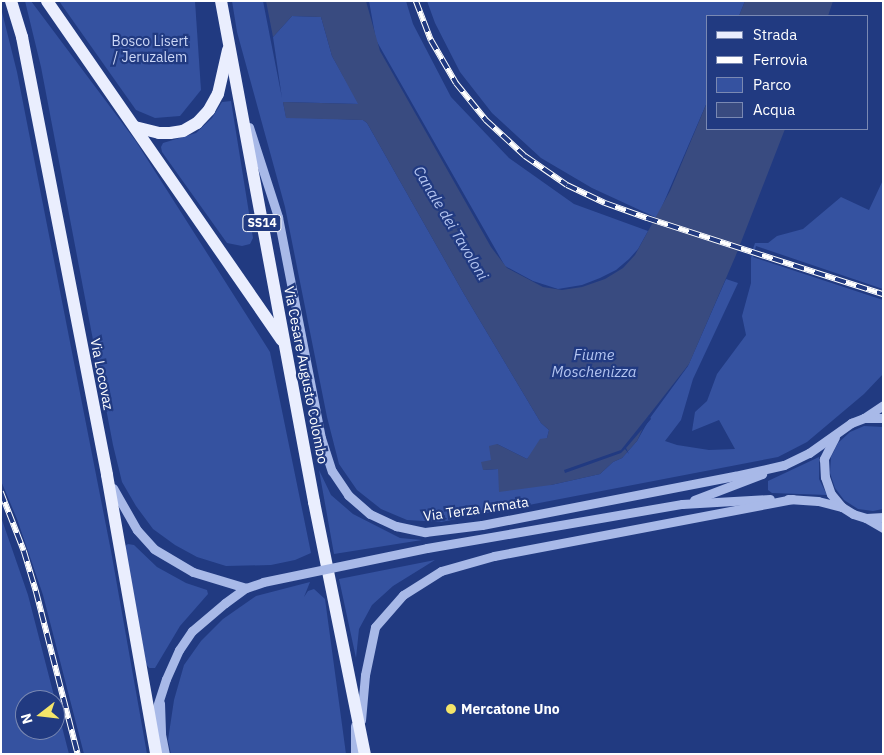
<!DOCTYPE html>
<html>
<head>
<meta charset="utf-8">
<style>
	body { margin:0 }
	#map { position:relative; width:884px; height:755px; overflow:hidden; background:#213a81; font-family:"IBM Plex Sans",sans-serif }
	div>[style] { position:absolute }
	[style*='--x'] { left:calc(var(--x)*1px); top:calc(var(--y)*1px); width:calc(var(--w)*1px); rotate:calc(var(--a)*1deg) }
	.green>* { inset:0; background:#3552a0 }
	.water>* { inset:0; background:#394b80 }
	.pier>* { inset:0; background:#213a81 }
	.minor>* { height:9px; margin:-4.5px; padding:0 4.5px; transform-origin:4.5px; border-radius:4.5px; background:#a8b9e8 }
	.major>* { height:12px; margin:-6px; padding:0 6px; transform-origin:6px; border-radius:6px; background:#eaeefe }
	.rail>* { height:5.5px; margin-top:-2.75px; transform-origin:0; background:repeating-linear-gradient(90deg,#213a81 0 11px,#fff 0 22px); box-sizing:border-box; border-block:1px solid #fff }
	.minor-bridge>* { height:9px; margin:-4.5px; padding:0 4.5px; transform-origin:4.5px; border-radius:4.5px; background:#a8b9e8 }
	.dots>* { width:14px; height:14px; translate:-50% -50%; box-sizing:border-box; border:2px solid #213a81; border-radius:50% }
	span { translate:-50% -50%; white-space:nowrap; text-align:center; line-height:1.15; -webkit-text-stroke:4.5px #213a81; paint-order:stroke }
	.shield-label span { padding:1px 4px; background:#213a81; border:1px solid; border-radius:4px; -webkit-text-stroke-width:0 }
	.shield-label { font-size:12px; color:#fff; font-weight:700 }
	.park-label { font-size:14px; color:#ccd7f6 }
	.street-label { font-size:14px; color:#fff }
	.poi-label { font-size:14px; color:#fff; font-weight:700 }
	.left { translate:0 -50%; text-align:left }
	.water-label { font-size:15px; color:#b3c4f0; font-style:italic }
	.frame { position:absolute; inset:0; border:2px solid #fff; pointer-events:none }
	.legend { position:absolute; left:706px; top:15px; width:162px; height:115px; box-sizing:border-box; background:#213a81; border:1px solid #7a89b3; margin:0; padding:6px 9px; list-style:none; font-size:15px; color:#fff }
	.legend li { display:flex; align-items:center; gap:10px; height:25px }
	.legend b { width:25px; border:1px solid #7a89b3 }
	.north { position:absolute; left:15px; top:690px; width:50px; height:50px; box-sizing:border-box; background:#213a81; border:1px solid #7a89b3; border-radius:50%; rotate:254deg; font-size:14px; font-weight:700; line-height:20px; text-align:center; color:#fff }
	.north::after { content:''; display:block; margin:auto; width:18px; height:22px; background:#f4e569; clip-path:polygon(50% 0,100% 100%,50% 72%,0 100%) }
</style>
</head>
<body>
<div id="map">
	<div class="green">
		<div style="clip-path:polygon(25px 1px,31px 1px,135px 140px,270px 352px,311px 553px,295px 560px,271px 565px,226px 566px,197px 557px,175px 545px,153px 529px,136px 506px,122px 482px,113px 445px,41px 67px)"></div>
		<div style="clip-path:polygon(59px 1px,195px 1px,201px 90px,180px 116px,155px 118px,136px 110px)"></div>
		<div style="clip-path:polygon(232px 1px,263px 1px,282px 98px,273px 37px,292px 16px,321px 17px,332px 56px,359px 104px,283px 102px,286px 117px,363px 120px,367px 123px,464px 294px,541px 423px,549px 430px,547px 438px,527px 459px,497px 444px,491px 460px,483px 470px,498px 469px,551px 485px,600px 474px,613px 462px,622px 458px,637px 441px,650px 418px,688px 366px,726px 279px,738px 283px,693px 379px,681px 420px,665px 441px,677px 445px,709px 450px,735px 449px,719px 420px,692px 431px,695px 412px,707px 401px,717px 374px,746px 335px,742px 316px,751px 283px,751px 258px,753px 249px,755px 243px,768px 243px,777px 236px,803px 229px,841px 197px,869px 210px,883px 180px,883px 289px,756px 246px,753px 257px,883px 300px,883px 374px,864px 394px,807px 442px,778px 457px,441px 522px,407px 520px,381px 509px,357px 490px,339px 464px,327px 417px,285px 207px,237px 32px)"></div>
		<div style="clip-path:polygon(369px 1px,406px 1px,413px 24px,451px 97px,509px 158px,574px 204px,648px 231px,638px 249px,629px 259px,616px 270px,600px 278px,582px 285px,558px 289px,533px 281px,505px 266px,376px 40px)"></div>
		<div style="clip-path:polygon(427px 1px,745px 1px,739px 16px,708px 16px,708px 100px,657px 218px,592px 188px,541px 158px,492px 113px,460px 72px,435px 23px)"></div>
		<div style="clip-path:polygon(1px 8px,17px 72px,111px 551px,147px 754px,84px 754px,43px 595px,17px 519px,1px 481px)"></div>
		<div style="clip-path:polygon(231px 101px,253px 238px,250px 244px,242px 246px,227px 243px,162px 152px,161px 147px,163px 143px,196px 133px,212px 118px,222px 102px)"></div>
		<div style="clip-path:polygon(864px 426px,883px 427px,883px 509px,873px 511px,858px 509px,844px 500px,835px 488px,830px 473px,831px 457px,838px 443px,850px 432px)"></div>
		<div style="clip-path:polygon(819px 457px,819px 479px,827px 495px,772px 493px,768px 490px,768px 481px)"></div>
		<div style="clip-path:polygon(319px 470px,331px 495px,353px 514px,400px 538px,422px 540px,334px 554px)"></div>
		<div style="clip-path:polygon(evenodd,1px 517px,28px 595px,69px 754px,1px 754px,1px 517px,25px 700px,55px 700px,55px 730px,25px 730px,25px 700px)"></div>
		<div style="clip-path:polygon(128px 544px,134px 545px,157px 567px,186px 583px,207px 590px,208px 594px,180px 626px,155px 668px,149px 668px,146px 664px,125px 546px)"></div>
		<div style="clip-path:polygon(435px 560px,393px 586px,372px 605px,359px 629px,356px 658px,339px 579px)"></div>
		<div style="clip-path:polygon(310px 582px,304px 597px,308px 591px,314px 589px,325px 599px,346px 754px,171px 754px,168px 740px,174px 700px,184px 665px,201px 641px,223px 619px,256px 596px)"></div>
	</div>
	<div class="water">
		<div style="clip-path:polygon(266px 1px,366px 1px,380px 51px,491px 247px,507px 268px,543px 287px,562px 290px,582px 287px,605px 279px,623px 268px,635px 255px,670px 191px,708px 100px,708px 129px,785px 129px,736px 255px,689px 364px,649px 415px,637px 441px,622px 458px,613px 462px,600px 474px,551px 485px,499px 492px,498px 469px,483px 470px,481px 462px,491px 460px,489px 446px,497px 444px,527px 459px,540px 439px,547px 438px,549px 430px,541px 423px,464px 294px,367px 123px,363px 120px,286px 118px,283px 102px,358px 104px,332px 56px,321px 17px,292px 16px,273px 37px)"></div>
		<div style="clip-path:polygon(745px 1px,833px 1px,828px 16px,739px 16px)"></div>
	</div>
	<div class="pier">
		<div style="clip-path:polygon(649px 415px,651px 419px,626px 448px,629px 454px,625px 449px,621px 453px,565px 473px,564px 470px,621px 450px)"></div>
	</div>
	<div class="minor">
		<div style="--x:249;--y:127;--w:95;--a:72.1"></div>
		<div style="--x:278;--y:217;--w:225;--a:79"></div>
		<div style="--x:321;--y:438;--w:35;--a:72"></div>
		<div style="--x:332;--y:471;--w:29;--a:56"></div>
		<div style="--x:348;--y:495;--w:29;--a:41"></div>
		<div style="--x:370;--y:514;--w:29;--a:25"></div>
		<div style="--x:396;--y:526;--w:30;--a:12"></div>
		<div style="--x:425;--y:532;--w:57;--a:-7"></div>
		<div style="--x:482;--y:525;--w:258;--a:-11"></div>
		<div style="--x:735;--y:476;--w:50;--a:-12.7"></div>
		<div style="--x:784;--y:465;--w:28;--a:-26"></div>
		<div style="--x:809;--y:453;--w:52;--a:-35.5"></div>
		<div style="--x:851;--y:423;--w:14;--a:-21"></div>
		<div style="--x:864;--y:418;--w:19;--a:0"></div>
		<div style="--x:864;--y:418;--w:23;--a:-34"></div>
		<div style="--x:835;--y:437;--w:25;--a:117"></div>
		<div style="--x:824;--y:459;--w:18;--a:87"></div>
		<div style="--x:825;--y:477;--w:18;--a:71"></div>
		<div style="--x:831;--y:494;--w:17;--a:50"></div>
		<div style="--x:842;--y:507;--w:13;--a:32"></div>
		<div style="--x:853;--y:514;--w:14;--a:17"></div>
		<div style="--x:866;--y:518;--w:17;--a:-3"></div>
		<div style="--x:113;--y:488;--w:48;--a:60.3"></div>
		<div style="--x:137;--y:530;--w:25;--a:48"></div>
		<div style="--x:154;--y:549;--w:45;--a:30.5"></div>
		<div style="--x:193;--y:572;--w:55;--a:16.8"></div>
		<div style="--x:788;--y:499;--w:30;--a:4"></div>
		<div style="--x:818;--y:501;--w:25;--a:14"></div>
		<div style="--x:694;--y:500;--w:73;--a:-20.9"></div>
		<div style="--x:866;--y:518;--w:20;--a:30"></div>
		<div style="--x:427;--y:548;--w:259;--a:-9.8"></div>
		<div style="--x:682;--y:504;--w:88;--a:-3.3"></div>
		<div style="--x:160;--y:703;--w:31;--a:88"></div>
		<div style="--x:161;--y:734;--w:20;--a:79"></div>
		<div style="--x:361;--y:720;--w:45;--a:-84.9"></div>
		<div style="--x:365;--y:675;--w:49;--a:-78.2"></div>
		<div style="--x:375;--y:627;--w:43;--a:-48.8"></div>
		<div style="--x:403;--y:595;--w:45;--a:-32.3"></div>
		<div style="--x:441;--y:571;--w:55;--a:-15.8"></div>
		<div style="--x:494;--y:556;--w:304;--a:-10.8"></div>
		<div style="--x:152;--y:722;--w:45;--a:-72"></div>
		<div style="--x:166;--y:679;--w:32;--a:-66"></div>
		<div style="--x:179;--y:650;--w:23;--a:-56"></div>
		<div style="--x:192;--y:631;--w:43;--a:-40.3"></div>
		<div style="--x:225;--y:603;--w:26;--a:-36"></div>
		<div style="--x:246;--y:588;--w:18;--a:-19"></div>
		<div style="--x:355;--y:726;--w:28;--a:90"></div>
	</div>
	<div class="major">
		<div style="--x:11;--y:1;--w:38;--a:73"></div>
		<div style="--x:22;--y:37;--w:446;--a:79"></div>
		<div style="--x:107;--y:475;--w:283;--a:80"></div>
		<div style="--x:47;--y:1;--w:412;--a:55.3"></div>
		<div style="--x:221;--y:1;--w:510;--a:79.48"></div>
		<div style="--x:314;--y:502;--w:257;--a:78.6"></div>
		<div style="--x:135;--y:127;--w:25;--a:14"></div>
		<div style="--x:159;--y:133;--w:11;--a:0"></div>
		<div style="--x:170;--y:133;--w:13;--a:-9"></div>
		<div style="--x:183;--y:131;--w:16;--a:-30"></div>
		<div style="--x:197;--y:123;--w:18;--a:-47"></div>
		<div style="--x:209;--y:110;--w:18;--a:-61"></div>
		<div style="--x:218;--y:94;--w:45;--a:-77.2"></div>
	</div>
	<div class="rail">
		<div style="--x:416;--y:1;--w:42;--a:69"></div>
		<div style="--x:431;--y:40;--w:50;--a:59.8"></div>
		<div style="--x:456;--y:83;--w:48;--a:51"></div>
		<div style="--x:486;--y:120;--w:53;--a:42.7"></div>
		<div style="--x:525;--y:156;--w:51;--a:34.6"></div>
		<div style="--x:567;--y:185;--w:42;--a:25.3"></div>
		<div style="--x:605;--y:203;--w:45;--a:19.7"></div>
		<div style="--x:647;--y:218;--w:248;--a:17.9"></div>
		<div style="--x:1;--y:492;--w:63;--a:68.7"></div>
		<div style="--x:24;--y:551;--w:42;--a:73.3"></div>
		<div style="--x:36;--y:591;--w:168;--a:75.6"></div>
	</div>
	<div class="minor-bridge">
		<div style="--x:263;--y:582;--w:167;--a:-11.7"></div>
	</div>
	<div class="dots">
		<div style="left:451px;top:709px;background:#f4e569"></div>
	</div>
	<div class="shield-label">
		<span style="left:262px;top:223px">SS14</span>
	</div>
	<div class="park-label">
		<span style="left:150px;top:49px">Bosco Lisert<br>/ Jeruzalem</span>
	</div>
	<div class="street-label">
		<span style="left:102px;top:374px;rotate:79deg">Via Locovaz</span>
		<span style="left:306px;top:375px;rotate:79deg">Via Cesare Augusto Colombo</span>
		<span style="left:476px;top:509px;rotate:-8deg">Via Terza Armata</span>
	</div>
	<div class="poi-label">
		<span class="left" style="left:461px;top:709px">Mercatone Uno</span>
	</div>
	<div class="water-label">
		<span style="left:451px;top:223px;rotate:59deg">Canale dei Tavoloni</span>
		<span style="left:594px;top:363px">Fiume<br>Moschenizza</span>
	</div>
	<div class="frame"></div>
	<ul class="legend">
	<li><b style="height:6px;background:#eaeefe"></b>Strada</li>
	<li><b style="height:6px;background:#fff"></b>Ferrovia</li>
	<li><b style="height:14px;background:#3552a0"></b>Parco</li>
	<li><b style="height:14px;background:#394b80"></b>Acqua</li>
	</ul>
	<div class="north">N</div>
</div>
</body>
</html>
